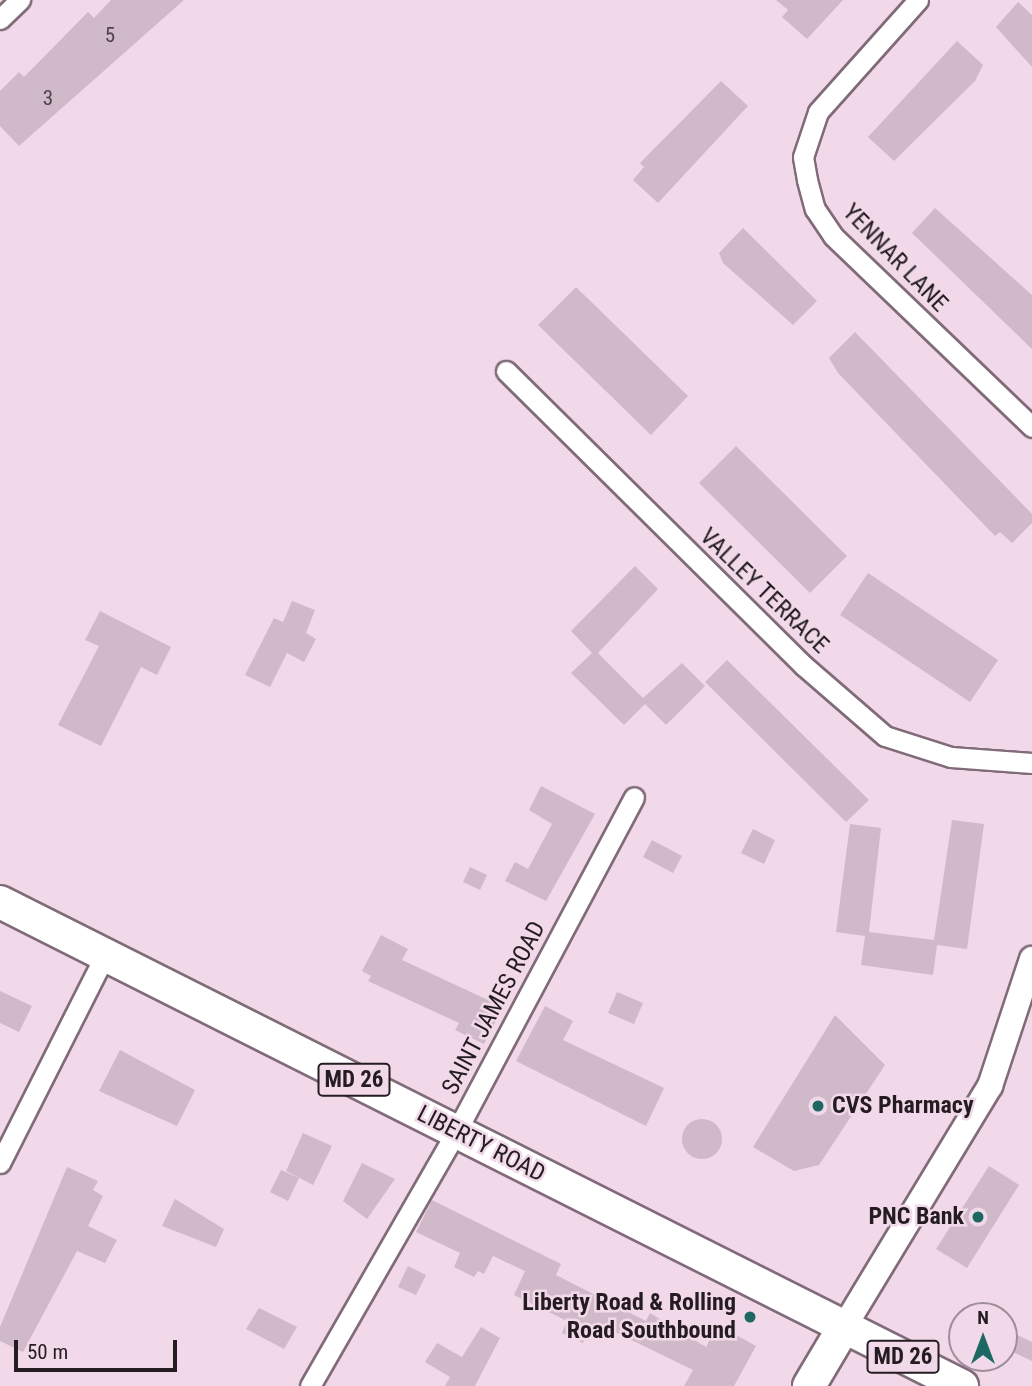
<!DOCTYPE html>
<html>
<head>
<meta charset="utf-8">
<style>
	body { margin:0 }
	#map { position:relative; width:1032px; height:1386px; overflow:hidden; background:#f1d9e9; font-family:"Roboto Condensed",sans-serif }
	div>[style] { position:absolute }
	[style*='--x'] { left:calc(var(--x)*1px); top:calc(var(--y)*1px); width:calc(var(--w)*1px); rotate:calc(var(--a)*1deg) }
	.building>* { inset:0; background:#d0b9c9 }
	.round { border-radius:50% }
	.roads { filter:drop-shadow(2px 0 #806b79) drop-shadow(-2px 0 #806b79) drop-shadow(0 2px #806b79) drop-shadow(0 -2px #806b79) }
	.minor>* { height:19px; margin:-9.5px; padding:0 9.5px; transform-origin:9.5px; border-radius:9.5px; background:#fff }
	.tertiary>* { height:24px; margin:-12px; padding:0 12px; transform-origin:12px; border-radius:12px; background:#fff }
	.primary>* { height:32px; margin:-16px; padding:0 16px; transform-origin:16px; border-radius:16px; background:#fff }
	.dots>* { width:19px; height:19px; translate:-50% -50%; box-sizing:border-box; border:4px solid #f1d9e9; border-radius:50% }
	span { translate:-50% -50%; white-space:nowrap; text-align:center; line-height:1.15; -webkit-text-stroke:5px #f1d9e9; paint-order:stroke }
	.number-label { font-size:21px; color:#4f434b }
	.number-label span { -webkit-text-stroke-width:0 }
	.shield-label span { padding:2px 5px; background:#f1d9e9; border:2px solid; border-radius:5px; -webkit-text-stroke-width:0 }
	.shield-label { font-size:23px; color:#241c21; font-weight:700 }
	.street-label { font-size:24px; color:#241c21 }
	.poi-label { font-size:24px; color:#241c21; font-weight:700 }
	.left { translate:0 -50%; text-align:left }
	.right { translate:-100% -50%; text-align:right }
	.north { position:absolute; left:948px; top:1302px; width:70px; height:70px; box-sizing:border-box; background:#f1d9e9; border:2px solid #9f8d99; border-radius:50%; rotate:0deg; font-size:19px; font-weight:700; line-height:28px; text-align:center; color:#241c21 }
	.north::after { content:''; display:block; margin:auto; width:24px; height:32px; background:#1d6862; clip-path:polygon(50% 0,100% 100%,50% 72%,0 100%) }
	.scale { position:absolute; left:14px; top:1340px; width:163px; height:32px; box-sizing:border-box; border:4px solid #241c21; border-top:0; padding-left:9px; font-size:21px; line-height:24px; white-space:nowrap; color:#241c21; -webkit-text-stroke:5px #f1d9e9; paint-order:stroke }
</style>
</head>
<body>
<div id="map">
	<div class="building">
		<div style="clip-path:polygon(111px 0,184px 0,19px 146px,0 126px,0 91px,19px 72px,24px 77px,88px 12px,94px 18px)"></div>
		<div style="clip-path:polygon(776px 0,843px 0,807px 39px,782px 17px,788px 10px)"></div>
		<div style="clip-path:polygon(1018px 2px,1032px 15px,1032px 67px,996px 27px)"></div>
		<div style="clip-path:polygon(957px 41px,983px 65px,975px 81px,894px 161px,868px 137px)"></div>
		<div style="clip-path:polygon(721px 81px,748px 106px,658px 203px,633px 180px,644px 167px,640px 163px)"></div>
		<div style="clip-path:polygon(935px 208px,1032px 295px,1032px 349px,912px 233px)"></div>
		<div style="clip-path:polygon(743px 228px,817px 301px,793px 325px,723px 263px,719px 253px)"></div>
		<div style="clip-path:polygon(576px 287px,688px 396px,651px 435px,538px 325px)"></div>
		<div style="clip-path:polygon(855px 332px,1032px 514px,1032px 523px,1012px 543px,1000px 532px,995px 536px,838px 373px,829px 358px)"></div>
		<div style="clip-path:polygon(736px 446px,847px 556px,810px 593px,699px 483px)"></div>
		<div style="clip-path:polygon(635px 566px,658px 589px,598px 653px,643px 698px,682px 663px,705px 686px,666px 725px,645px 704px,624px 725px,571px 673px,592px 653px,571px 631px)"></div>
		<div style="clip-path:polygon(868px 573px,998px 660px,970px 702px,840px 615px)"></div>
		<div style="clip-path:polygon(292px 601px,315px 610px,306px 633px,316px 639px,304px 662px,287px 653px,270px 687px,245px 675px,274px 618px,283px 622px)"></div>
		<div style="clip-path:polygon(100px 611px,171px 647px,157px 675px,141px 667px,101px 746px,58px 725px,99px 646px,85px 640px)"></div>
		<div style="clip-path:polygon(727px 660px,869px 800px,846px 822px,705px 682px)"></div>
		<div style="clip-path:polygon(541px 786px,595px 814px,546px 901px,505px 881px,515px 862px,528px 869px,552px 824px,529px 810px)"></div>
		<div style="clip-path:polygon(952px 820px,984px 824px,967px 949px,937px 945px,933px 975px,861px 965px,865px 936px,836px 932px,850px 824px,881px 828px,869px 932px,934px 940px)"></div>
		<div style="clip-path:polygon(753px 829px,775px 840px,764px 864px,741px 853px)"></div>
		<div style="clip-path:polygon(652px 840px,682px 856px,673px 873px,643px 857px)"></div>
		<div style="clip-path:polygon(470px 867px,487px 875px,480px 890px,463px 882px)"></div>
		<div style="clip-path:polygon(381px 935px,408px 949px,402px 960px,503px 1007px,484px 1044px,455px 1030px,459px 1023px,368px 981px,371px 976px,362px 971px)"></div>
		<div style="clip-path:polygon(0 991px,32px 1006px,19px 1032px,0 1023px)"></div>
		<div style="clip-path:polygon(617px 992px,643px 1003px,634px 1024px,608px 1013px)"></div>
		<div style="clip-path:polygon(545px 1006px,573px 1021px,563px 1040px,664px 1088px,646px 1126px,516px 1061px)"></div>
		<div style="clip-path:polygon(835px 1015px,885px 1065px,819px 1165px,794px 1171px,753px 1147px)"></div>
		<div style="clip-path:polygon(120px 1050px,195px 1090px,177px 1126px,99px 1091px)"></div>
		<div class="round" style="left:682px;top:1119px;width:40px;height:40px"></div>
		<div style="clip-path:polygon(303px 1133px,332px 1146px,313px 1185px,286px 1171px)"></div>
		<div style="clip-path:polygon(362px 1163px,395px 1179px,367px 1219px,343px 1201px)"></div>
		<div style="clip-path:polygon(989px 1166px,1019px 1185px,967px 1268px,936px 1249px)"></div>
		<div style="clip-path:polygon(67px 1167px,98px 1181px,93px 1190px,103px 1196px,88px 1226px,117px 1240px,105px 1263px,77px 1251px,23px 1352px,0 1341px,0 1327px)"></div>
		<div style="clip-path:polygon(281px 1170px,299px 1178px,288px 1201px,270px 1192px)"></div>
		<div style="clip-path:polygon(175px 1199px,224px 1229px,216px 1247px,162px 1226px)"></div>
		<div style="clip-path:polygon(432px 1200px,561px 1264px,556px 1275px,646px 1321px,650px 1313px,706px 1347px,718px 1325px,756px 1346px,734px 1386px,684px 1386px,693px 1370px,613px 1331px,591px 1326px,583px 1343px,562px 1333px,567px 1321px,514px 1295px,525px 1271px,493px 1256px,484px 1274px,478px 1271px,474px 1277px,454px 1267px,460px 1253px,416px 1232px)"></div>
		<div style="clip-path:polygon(408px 1266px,426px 1275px,416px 1295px,398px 1287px)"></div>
		<div style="clip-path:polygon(259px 1308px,297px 1327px,284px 1349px,246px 1329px)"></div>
		<div style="clip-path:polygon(481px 1327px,500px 1338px,475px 1386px,445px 1386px,450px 1377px,425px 1362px,437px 1343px,462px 1357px)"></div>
		<div style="clip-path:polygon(1004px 1329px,1032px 1342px,1032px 1361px,1004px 1348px)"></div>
	</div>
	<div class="roads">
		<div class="minor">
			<div style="--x:918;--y:0;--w:150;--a:131.8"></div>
			<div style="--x:818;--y:112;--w:47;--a:108.4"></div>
			<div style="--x:803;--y:157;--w:23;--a:80"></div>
			<div style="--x:807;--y:180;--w:30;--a:75"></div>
			<div style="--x:815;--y:209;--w:32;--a:56"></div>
			<div style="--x:833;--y:236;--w:276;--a:43.8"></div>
			<div style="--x:0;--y:19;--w:28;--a:-44"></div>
			<div style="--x:506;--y:371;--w:418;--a:44.7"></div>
			<div style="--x:803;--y:665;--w:108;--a:40.9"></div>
			<div style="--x:885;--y:736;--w:69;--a:17.7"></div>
			<div style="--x:951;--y:757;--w:81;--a:4.2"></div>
			<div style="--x:0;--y:1163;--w:233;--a:-63.2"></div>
			<div style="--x:310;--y:1386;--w:293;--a:-60.1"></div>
			<div style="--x:456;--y:1132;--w:379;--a:-62"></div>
		</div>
		<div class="tertiary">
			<div style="--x:844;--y:1327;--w:282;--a:-58.8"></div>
			<div style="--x:990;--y:1086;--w:134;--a:-71.7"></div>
		</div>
		<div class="primary">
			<div style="--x:0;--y:902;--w:1077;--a:26.71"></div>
			<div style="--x:809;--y:1386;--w:69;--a:-59.3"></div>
		</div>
	</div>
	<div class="dots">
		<div style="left:818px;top:1106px;background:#1d6862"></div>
		<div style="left:978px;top:1217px;background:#1d6862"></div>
		<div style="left:750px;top:1317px;background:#1d6862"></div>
	</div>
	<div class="number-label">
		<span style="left:110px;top:35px">5</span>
		<span style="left:48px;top:98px">3</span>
	</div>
	<div class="shield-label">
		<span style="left:354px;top:1080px">MD 26</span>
		<span style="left:903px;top:1357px">MD 26</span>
	</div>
	<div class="street-label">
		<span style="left:895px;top:258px;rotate:46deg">YENNAR LANE</span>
		<span style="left:764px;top:591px;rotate:44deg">VALLEY TERRACE</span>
		<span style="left:494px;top:1008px;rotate:-62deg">SAINT JAMES ROAD</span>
		<span style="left:481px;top:1144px;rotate:27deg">LIBERTY ROAD</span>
	</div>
	<div class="poi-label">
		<span class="left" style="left:832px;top:1106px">CVS Pharmacy</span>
		<span class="right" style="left:964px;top:1217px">PNC Bank</span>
		<span class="right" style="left:736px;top:1317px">Liberty Road &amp; Rolling<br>Road Southbound</span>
	</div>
	<div class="north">N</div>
	<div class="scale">50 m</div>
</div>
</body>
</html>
